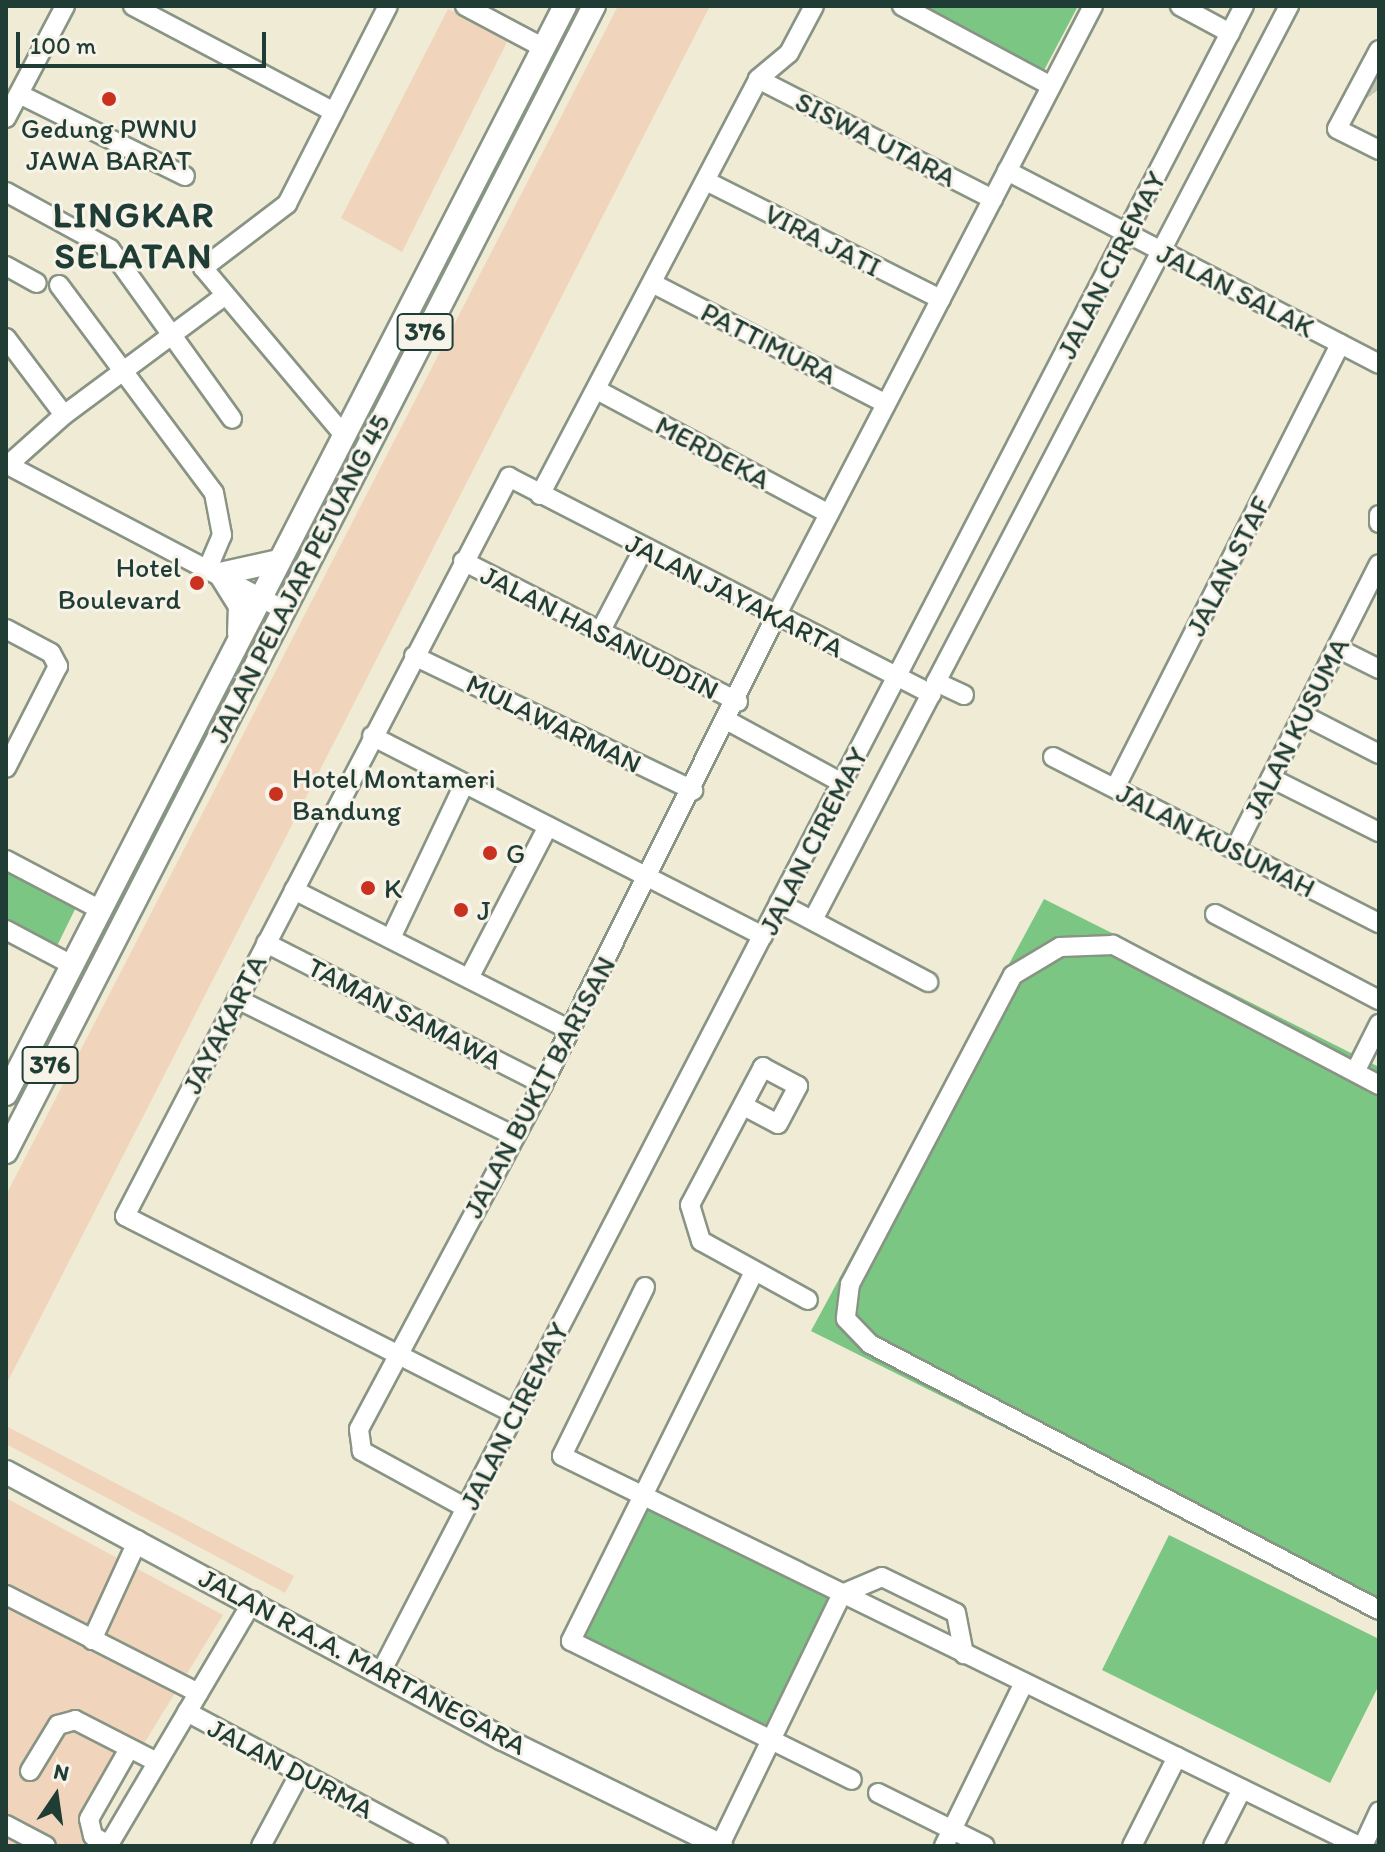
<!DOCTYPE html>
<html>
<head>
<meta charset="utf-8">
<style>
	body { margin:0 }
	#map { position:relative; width:1385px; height:1852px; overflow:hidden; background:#f0ebd5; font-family:Itim,sans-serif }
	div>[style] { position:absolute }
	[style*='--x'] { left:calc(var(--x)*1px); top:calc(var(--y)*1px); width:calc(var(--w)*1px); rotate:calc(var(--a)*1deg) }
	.built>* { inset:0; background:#f0d5bc }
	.green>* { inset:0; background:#7cc683 }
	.minor-tunnel>* { height:18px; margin-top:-9px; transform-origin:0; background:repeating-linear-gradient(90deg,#c6c8b5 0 18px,transparent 0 27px) }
	.roads { filter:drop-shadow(2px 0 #889484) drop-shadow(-2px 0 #889484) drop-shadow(0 2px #889484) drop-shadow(0 -2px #889484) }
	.minor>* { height:18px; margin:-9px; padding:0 9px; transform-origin:9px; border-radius:9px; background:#fff }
	.major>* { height:22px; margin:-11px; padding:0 11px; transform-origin:11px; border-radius:11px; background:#fff }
	.dots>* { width:22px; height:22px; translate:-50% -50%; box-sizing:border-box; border:4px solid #f7f3e8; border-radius:50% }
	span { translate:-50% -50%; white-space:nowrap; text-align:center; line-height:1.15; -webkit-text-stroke:6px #f7f3e8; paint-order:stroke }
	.shield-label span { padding:2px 6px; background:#f7f3e8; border:2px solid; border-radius:6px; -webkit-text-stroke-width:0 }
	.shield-label { font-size:26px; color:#1f3d34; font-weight:700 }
	.poi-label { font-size:28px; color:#1f3d34 }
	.right { translate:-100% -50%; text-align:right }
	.left { translate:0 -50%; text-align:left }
	.street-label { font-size:28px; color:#1f3d34 }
	.district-label { font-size:36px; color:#1f3d34; font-weight:700; letter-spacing:2px }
	.frame { position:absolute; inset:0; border:8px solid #1f3d34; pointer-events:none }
	.north { position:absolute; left:16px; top:1756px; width:80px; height:80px; -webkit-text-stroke:6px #f7f3e8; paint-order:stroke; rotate:13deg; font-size:22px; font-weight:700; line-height:32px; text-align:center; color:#1f3d34 }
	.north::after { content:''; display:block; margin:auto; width:28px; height:36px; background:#1f3d34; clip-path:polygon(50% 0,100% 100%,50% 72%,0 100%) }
	.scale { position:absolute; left:16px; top:32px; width:250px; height:36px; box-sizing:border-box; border:4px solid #1f3d34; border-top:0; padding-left:10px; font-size:24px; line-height:28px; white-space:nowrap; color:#1f3d34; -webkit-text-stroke:6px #f7f3e8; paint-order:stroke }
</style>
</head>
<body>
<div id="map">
	<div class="built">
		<div style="clip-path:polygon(618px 6px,710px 6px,6px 1385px,6px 1195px)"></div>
		<div style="clip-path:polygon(448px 9px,509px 38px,402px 252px,341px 218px)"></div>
		<div style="clip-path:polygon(6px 1426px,294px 1576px,285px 1593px,6px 1444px)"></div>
		<div style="clip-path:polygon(6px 1498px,223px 1615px,81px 1846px,6px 1846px)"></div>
	</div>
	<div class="green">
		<div style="clip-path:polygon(906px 6px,1078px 6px,1041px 76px)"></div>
		<div style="clip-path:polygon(6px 855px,83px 893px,56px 948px,6px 922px)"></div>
		<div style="clip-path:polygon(1044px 899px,1379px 1067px,1379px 1614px,811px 1331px)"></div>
		<div style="clip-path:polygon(650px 1507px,834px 1596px,770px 1728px,582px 1636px)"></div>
		<div style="clip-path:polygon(1169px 1535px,1379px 1639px,1379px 1685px,1330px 1783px,1102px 1670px)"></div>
	</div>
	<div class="minor-tunnel">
		<div style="--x:1364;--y:78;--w:26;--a:54"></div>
	</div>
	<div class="roads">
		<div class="minor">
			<div style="--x:133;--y:6;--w:227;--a:27.8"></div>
			<div style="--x:465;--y:6;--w:89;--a:28"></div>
			<div style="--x:902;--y:6;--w:169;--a:28.2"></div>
			<div style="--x:1180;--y:6;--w:57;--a:28.4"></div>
			<div style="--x:1379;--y:50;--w:89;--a:118"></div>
			<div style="--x:1337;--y:129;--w:47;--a:26.6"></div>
			<div style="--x:758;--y:79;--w:264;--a:27.1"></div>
			<div style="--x:19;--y:94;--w:185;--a:26.3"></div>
			<div style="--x:6;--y:118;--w:127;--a:-62.2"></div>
			<div style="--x:1007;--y:171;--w:419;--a:27.4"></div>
			<div style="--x:706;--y:181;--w:263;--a:26.7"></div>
			<div style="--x:6;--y:192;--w:119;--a:28.7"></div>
			<div style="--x:110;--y:249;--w:209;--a:54.3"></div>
			<div style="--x:6;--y:266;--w:35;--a:29"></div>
			<div style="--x:652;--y:283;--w:263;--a:27.3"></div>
			<div style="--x:59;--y:285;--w:259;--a:53.3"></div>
			<div style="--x:214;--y:493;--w:43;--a:79.2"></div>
			<div style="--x:222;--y:535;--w:36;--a:113"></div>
			<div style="--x:6;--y:338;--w:96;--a:53"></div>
			<div style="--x:597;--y:390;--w:263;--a:28.1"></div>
			<div style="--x:343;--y:434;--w:217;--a:-130.1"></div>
			<div style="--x:203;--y:268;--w:106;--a:-37.3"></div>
			<div style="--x:287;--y:204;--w:222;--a:-63"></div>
			<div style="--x:6;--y:464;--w:312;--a:27.7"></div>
			<div style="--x:8;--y:465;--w:75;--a:-41.8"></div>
			<div style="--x:64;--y:415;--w:199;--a:-36.6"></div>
			<div style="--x:540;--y:495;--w:470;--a:-62.3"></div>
			<div style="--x:758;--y:79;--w:40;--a:-40"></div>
			<div style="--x:789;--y:53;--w:53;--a:-62"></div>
			<div style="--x:1379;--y:515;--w:8;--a:90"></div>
			<div style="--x:463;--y:561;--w:309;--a:27.1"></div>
			<div style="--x:6;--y:629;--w:51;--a:28.1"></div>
			<div style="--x:51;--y:653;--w:15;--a:62"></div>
			<div style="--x:58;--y:666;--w:114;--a:117"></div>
			<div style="--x:600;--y:632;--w:95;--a:-62.4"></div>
			<div style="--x:1337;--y:648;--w:47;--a:26.6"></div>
			<div style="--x:414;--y:656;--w:310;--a:25.7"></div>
			<div style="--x:964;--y:695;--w:31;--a:-155"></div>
			<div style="--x:936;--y:682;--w:763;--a:-62.43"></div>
			<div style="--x:1303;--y:715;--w:85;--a:27.2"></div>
			<div style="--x:728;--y:721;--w:130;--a:28.5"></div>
			<div style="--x:372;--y:736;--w:439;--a:27.1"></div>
			<div style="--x:1053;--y:757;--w:366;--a:27"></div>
			<div style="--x:1271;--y:778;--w:121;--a:26.6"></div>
			<div style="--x:1115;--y:788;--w:498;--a:-63.1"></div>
			<div style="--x:1235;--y:849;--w:319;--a:-63.2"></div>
			<div style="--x:6;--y:860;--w:107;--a:27.8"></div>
			<div style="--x:294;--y:890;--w:309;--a:26.9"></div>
			<div style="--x:779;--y:903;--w:169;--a:27.9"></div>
			<div style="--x:1215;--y:914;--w:185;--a:27.7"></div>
			<div style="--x:6;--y:930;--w:75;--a:27.9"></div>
			<div style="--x:391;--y:938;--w:170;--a:-64.6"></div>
			<div style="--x:266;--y:943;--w:311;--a:27"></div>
			<div style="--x:469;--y:978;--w:171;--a:-62.5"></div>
			<div style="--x:237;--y:999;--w:309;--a:26.3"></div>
			<div style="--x:1355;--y:1072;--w:54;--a:-63.4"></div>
			<div style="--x:1379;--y:1085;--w:301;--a:-152.2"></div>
			<div style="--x:1113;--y:945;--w:53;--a:177.8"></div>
			<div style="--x:1060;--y:947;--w:55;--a:149.2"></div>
			<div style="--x:1013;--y:975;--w:349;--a:117.8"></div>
			<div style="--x:850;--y:1284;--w:35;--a:97"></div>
			<div style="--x:846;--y:1319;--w:35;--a:46"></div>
			<div style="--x:870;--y:1344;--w:574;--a:27.59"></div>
			<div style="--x:744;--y:1106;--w:38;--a:28"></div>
			<div style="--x:778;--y:1124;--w:43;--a:-62.2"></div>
			<div style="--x:798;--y:1086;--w:40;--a:-152"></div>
			<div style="--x:763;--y:1067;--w:156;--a:117.9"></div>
			<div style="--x:690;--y:1205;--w:38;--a:73"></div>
			<div style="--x:701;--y:1241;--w:122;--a:28.9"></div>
			<div style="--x:754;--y:1272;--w:412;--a:116.4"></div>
			<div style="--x:571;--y:1641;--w:313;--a:26.3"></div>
			<div style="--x:645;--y:1287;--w:188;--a:116.2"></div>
			<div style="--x:562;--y:1456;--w:887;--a:26.07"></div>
			<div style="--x:515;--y:1414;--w:437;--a:-153.1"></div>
			<div style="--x:125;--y:1216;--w:833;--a:-62.54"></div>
			<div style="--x:509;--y:477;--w:475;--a:27.2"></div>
			<div style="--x:931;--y:694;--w:255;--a:117.6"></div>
			<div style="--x:466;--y:1508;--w:119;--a:-151.3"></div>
			<div style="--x:362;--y:1451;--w:22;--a:-98"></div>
			<div style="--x:359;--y:1429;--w:391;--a:-61.9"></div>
			<div style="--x:543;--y:1084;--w:523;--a:-63.53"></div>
			<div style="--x:776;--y:616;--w:687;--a:-62.54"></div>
			<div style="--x:6;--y:1595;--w:216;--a:27"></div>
			<div style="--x:92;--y:1640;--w:110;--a:-65.3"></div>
			<div style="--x:380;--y:1674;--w:1878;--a:-62.62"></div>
			<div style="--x:187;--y:1712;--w:285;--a:28.1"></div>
			<div style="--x:30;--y:1771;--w:54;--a:-58.7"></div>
			<div style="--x:58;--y:1725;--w:18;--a:-16"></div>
			<div style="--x:75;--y:1720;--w:92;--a:27.1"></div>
			<div style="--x:878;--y:1793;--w:119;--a:26.4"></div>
			<div style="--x:6;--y:1825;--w:45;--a:27.7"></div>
			<div style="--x:109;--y:1845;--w:18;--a:-151"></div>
			<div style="--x:93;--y:1836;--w:17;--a:-103"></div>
			<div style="--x:89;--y:1819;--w:81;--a:-60.3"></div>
			<div style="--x:720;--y:1845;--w:279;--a:-64.1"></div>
			<div style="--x:842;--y:1594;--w:43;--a:-23"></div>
			<div style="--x:882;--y:1577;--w:82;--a:25.9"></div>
			<div style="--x:956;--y:1613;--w:42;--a:79"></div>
			<div style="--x:108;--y:1846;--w:285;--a:-59.4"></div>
			<div style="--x:261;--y:1846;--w:83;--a:-61.9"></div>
			<div style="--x:944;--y:1846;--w:182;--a:-63.9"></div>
			<div style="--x:1132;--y:1846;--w:100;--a:-63.2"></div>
			<div style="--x:1213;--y:1846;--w:64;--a:-63"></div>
			<div style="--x:1363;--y:1846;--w:38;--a:-65"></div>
		</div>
		<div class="major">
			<div style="--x:220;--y:574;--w:38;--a:58"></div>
			<div style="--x:240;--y:606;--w:27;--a:92"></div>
			<div style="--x:220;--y:574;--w:59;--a:-12.6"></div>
			<div style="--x:6;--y:1094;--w:1223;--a:-62.81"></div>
			<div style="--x:6;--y:1152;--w:1288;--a:-62.84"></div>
			<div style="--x:6;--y:1472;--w:564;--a:28.25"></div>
			<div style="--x:503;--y:1739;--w:243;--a:26.1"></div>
		</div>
	</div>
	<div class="dots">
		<div style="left:109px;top:99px;background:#c8321e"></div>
		<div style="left:197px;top:583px;background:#c8321e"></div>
		<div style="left:276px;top:794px;background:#c8321e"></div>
		<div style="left:490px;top:853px;background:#c8321e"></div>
		<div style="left:368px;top:888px;background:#c8321e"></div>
		<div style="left:461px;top:910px;background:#c8321e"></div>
	</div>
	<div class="shield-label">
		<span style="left:425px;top:332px">376</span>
		<span style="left:50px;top:1065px">376</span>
	</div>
	<div class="poi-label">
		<span style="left:109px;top:144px">Gedung PWNU<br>JAWA BARAT</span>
		<span class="right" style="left:181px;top:583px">Hotel<br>Boulevard</span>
		<span class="left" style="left:292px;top:794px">Hotel Montameri<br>Bandung</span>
		<span class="left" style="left:506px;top:853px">G</span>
		<span class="left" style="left:384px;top:888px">K</span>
		<span class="left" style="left:477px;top:910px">J</span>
	</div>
	<div class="street-label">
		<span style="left:876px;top:139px;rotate:27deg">SISWA UTARA</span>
		<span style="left:823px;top:240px;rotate:27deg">VIRA JATI</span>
		<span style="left:1111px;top:265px;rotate:-63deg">JALAN CIREMAY</span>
		<span style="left:1236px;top:290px;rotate:27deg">JALAN SALAK</span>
		<span style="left:769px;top:343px;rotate:27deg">PATTIMURA</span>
		<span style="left:713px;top:452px;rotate:28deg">MERDEKA</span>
		<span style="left:1228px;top:566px;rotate:-63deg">JALAN STAF</span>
		<span style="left:299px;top:578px;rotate:-63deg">JALAN PELAJAR PEJUANG 45</span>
		<span style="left:735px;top:595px;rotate:27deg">JALAN JAYAKARTA</span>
		<span style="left:600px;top:632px;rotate:27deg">JALAN HASANUDDIN</span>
		<span style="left:554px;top:723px;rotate:26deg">MULAWARMAN</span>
		<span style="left:1296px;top:728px;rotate:-63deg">JALAN KUSUMA</span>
		<span style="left:1216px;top:840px;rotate:27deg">JALAN KUSUMAH</span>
		<span style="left:813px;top:841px;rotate:-63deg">JALAN CIREMAY</span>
		<span style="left:405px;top:1013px;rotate:27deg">TAMAN SAMAWA</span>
		<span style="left:224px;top:1024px;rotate:-63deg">JAYAKARTA</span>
		<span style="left:539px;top:1087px;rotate:-62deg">JALAN BUKIT BARISAN</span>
		<span style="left:514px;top:1416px;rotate:-63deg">JALAN CIREMAY</span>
		<span style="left:363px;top:1661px;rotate:28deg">JALAN R.A.A. MARTANEGARA</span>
		<span style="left:291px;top:1768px;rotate:28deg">JALAN DURMA</span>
	</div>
	<div class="district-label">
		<span style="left:134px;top:235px">LINGKAR<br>SELATAN</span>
	</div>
	<div class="frame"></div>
	<div class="north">N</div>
	<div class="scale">100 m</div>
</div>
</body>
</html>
